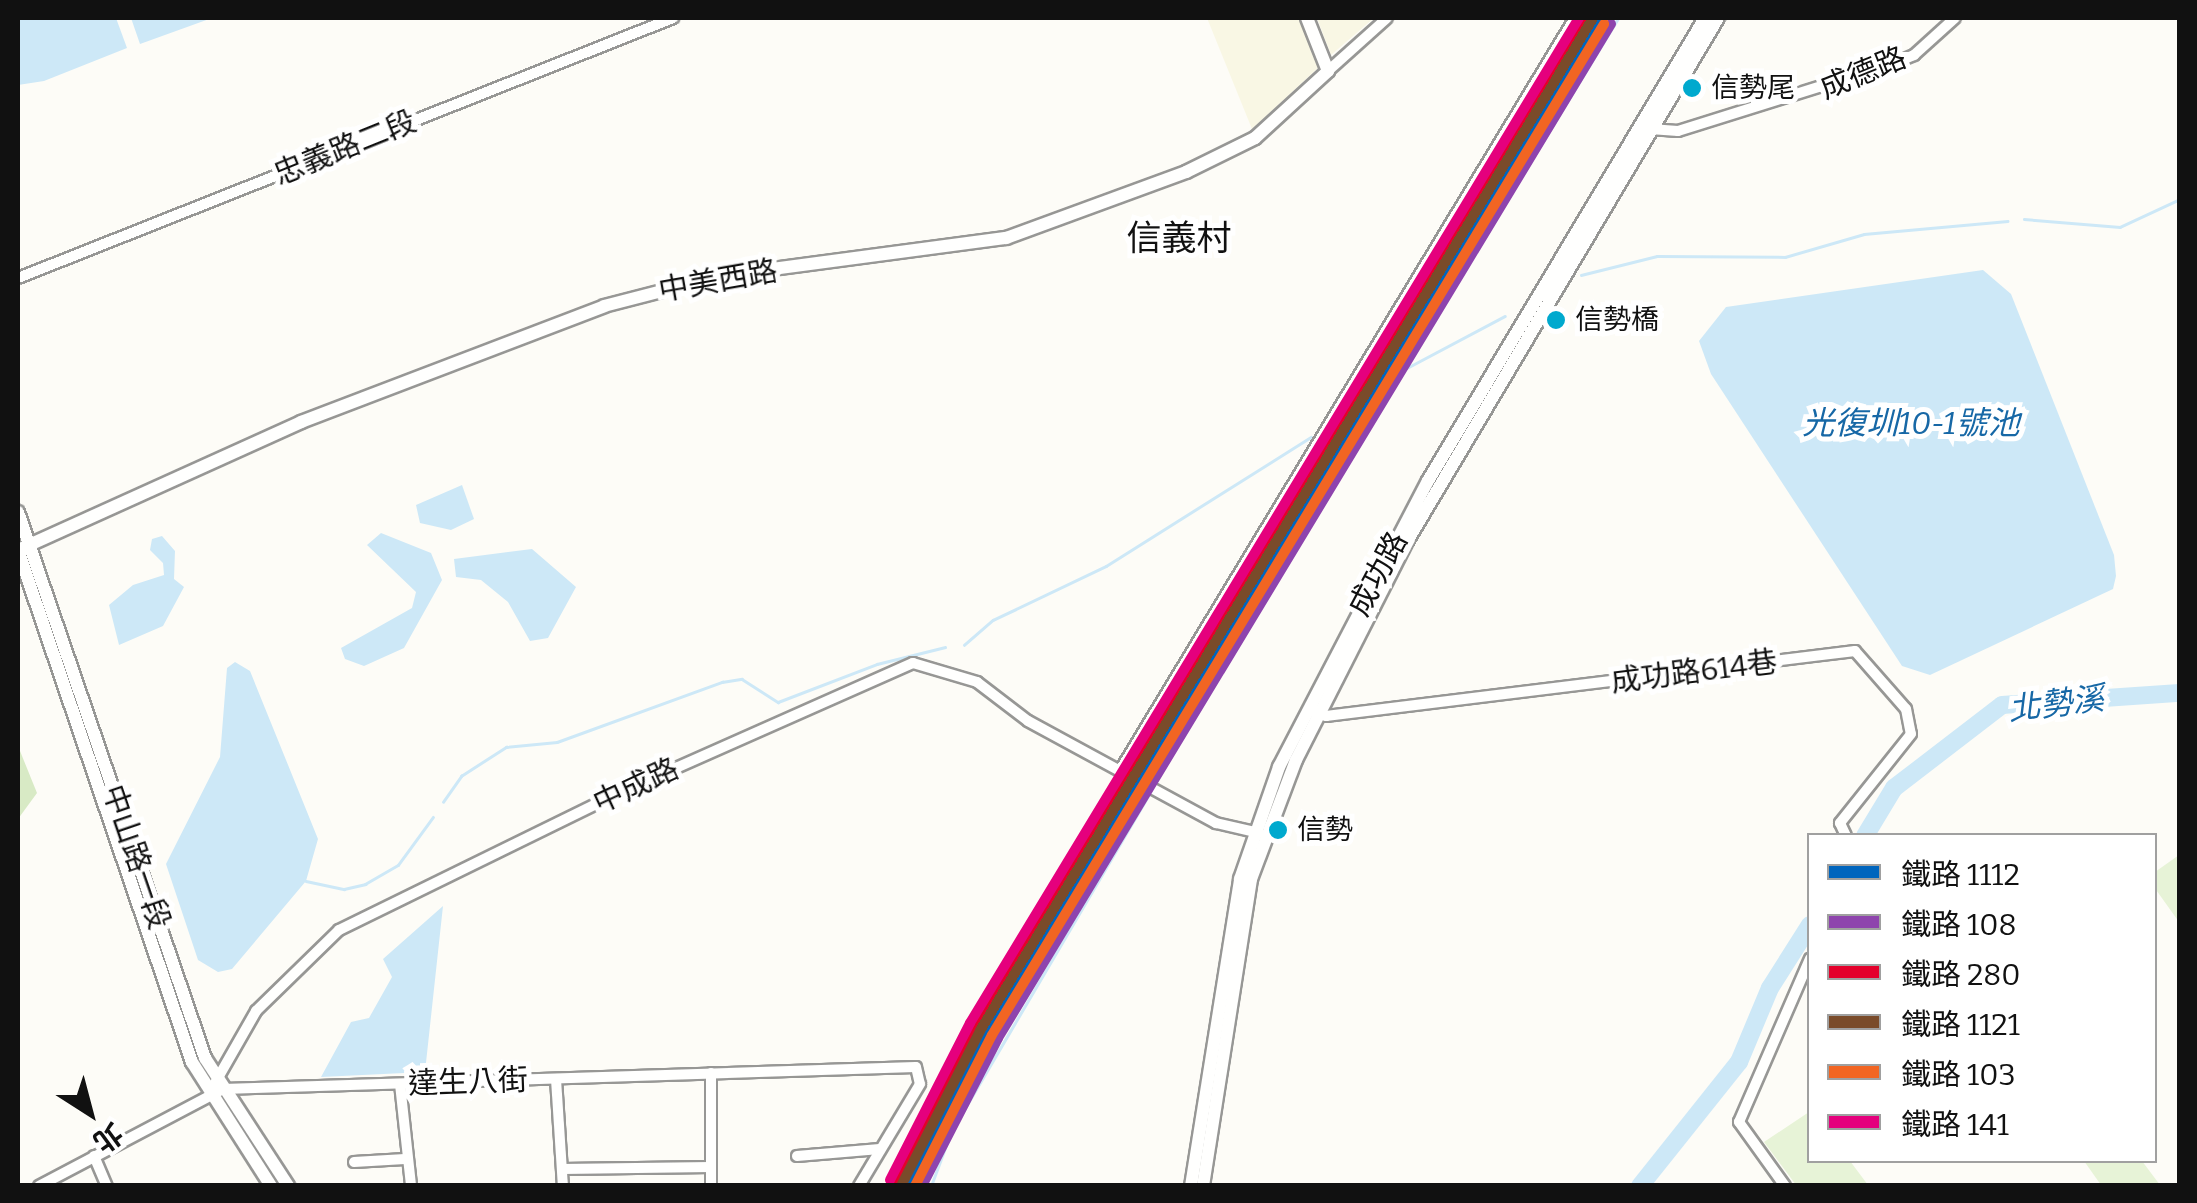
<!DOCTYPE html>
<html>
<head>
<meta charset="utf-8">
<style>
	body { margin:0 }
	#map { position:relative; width:2197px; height:1203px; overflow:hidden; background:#fdfcf7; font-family:Bitter,"Noto Sans TC",serif }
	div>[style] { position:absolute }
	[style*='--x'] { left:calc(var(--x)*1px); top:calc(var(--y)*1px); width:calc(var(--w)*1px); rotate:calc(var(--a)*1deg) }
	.farmland>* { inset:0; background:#f9f7e4 }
	.green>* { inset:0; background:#e7f3d7 }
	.forest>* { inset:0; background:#d8eac5 }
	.water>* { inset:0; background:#cde8f7 }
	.stream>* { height:2.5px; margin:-1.25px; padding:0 1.25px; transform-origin:1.25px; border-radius:1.25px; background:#cde8f7 }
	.river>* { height:18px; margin:-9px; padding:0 9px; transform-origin:9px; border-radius:9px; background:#cde8f7 }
	.roads { filter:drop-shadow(2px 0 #979795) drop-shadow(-2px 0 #979795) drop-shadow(0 2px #979795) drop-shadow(0 -2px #979795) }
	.minor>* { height:10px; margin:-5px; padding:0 5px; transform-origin:5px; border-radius:5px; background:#fffffe }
	.tertiary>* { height:12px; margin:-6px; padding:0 6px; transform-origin:6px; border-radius:6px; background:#fffffe }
	.rail-1>* { height:10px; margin:-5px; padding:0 5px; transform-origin:5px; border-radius:5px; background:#0065bd }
	.rail-2>* { height:10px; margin:-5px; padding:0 5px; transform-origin:5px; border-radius:5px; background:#8e44ad }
	.rail-3>* { height:10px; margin:-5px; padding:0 5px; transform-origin:5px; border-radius:5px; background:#e4002b }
	.rail-4>* { height:10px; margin:-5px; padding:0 5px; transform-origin:5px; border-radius:5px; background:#7a4b2a }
	.rail-5>* { height:10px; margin:-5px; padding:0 5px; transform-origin:5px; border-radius:5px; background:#f26522 }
	.rail-6>* { height:10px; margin:-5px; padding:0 5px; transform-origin:5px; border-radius:5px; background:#e5007d }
	.dots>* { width:28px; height:28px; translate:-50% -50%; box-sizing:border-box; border:5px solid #fff; border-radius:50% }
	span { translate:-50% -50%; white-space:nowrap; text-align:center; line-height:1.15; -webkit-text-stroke:10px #fff; paint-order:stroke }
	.bus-label { font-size:28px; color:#111 }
	.left { translate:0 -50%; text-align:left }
	.street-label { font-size:30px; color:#111 }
	.water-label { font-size:32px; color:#1768a6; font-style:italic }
	.quarter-label { font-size:35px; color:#111 }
	.frame { position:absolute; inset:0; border:20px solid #111; pointer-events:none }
	.legend { position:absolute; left:1807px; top:833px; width:350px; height:330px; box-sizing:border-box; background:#fff; border:2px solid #a0a0a0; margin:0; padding:12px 18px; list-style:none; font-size:30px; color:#111 }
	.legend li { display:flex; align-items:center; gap:20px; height:50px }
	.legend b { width:50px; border:2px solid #a0a0a0 }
	.north { position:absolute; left:40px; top:1063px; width:100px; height:100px; -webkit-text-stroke:8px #fff; paint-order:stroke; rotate:144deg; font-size:28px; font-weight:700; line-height:40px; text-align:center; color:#111 }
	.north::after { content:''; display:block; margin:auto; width:35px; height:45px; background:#111; clip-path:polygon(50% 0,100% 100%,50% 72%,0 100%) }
</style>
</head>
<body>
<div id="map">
	<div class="farmland">
		<div style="clip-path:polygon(1207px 18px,1300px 18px,1319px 67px,1252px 129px)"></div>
		<div style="clip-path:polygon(1317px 18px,1374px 18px,1331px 55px)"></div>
	</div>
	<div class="green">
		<div style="clip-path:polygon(2179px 855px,2179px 922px,2154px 887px,2155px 872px)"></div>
		<div style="clip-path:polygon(1809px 1112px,1810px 1160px,1850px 1161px,1868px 1185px,1796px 1185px,1764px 1142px)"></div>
		<div style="clip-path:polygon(2084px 1161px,2142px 1161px,2160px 1185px,2101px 1185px)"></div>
	</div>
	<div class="forest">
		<div style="clip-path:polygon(18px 746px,37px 793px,18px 819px)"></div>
	</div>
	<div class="water">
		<div style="clip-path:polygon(18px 18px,116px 18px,127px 48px,44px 81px,18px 85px)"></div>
		<div style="clip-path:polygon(131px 18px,212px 18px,140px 44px)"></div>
		<div style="clip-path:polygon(1983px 270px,2011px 294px,2114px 555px,2116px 576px,2113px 589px,1930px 675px,1902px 666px,1711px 374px,1699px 341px,1726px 307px)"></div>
		<div style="clip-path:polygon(462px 485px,474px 519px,451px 530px,420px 523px,416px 505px)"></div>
		<div style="clip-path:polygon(381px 533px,431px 553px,442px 580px,404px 648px,364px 666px,345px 659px,341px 648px,412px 608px,416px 592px,367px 545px)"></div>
		<div style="clip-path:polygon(162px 536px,175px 551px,174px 579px,184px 587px,163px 626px,119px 645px,109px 605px,133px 585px,164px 575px,163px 563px,150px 550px,152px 539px)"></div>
		<div style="clip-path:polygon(532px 549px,576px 587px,548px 638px,530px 641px,508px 602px,481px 580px,456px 577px,454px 559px)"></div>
		<div style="clip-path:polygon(235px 662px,250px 671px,318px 839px,306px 881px,232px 969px,218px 972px,198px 960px,166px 864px,220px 757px,227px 668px)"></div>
		<div style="clip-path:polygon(443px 906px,425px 1072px,321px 1077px,351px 1022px,369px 1018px,392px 977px,383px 959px)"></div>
	</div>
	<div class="stream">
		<div style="--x:2024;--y:219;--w:96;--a:4.8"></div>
		<div style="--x:2120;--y:227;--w:66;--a:-25"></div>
		<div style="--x:1581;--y:275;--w:78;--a:-14"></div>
		<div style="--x:1657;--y:256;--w:128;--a:0.4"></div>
		<div style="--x:1785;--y:257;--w:82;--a:-16.2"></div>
		<div style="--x:1864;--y:234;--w:144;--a:-5.2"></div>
		<div style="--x:1404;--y:369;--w:411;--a:-58.6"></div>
		<div style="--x:964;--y:645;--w:38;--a:-41"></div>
		<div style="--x:993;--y:620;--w:125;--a:-25.5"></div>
		<div style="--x:1106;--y:566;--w:242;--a:-32.2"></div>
		<div style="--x:1158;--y:778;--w:476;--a:-59"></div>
		<div style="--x:1403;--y:370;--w:115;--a:-27.9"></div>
		<div style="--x:443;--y:802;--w:32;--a:-55"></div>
		<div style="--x:461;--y:776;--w:54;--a:-32.8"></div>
		<div style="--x:506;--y:747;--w:51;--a:-5.6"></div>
		<div style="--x:557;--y:742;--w:176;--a:-20"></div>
		<div style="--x:722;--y:682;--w:20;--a:-9"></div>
		<div style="--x:742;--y:679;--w:43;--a:32.6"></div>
		<div style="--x:778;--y:702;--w:106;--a:-21"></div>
		<div style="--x:877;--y:664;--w:70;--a:-14"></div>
		<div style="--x:306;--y:881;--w:39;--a:12"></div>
		<div style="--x:344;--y:889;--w:22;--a:-13"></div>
		<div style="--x:365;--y:884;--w:38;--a:-30"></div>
		<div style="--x:398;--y:865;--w:59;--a:-53.9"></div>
		<div style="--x:931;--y:1186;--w:58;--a:-69.7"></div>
		<div style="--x:951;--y:1132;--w:392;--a:-59.6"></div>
	</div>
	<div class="river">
		<div style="--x:1865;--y:836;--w:56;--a:-58.9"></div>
		<div style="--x:1894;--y:788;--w:136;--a:-37.5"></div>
		<div style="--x:2002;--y:705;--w:178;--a:-3.9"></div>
		<div style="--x:1640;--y:1186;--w:159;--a:-51.4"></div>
		<div style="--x:1739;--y:1062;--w:80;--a:-67.3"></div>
		<div style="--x:1770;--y:988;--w:75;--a:-57.6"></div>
	</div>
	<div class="roads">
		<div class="minor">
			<div style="--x:1328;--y:71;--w:79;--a:-41.9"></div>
			<div style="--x:1650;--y:129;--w:28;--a:4"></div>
			<div style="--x:1678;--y:131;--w:227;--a:-17.4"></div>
			<div style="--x:1895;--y:63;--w:21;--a:-23"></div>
			<div style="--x:1914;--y:55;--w:55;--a:-42.1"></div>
			<div style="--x:18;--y:278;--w:705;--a:-21.65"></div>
			<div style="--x:1315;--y:712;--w:12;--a:20"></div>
			<div style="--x:1326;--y:716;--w:533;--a:-7.01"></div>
			<div style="--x:1855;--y:651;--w:77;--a:48.7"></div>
			<div style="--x:1906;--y:709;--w:25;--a:79"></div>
			<div style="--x:1911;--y:734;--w:114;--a:128.6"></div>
			<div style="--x:1840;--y:823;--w:14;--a:65"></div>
			<div style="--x:1121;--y:769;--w:878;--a:-58.85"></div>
			<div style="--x:556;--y:1079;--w:107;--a:86.3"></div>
			<div style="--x:215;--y:1083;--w:83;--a:-60.3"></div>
			<div style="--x:256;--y:1011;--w:116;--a:-44.3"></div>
			<div style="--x:339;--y:930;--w:307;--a:-26.1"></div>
			<div style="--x:615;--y:795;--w:326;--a:-23.9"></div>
			<div style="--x:913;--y:663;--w:67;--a:16.5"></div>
			<div style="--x:977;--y:682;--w:64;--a:37.4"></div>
			<div style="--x:1028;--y:721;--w:214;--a:28.5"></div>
			<div style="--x:1216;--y:823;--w:44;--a:13.1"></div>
			<div style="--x:400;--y:1084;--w:103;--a:83.8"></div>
			<div style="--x:94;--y:1156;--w:33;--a:67"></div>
			<div style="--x:797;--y:1156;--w:83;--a:-4.8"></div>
			<div style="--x:354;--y:1162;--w:51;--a:-3.4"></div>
			<div style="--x:562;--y:1169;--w:149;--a:-0.8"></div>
			<div style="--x:39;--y:1186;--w:208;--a:-27.8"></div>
			<div style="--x:223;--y:1089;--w:693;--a:-1.82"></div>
			<div style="--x:916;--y:1067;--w:17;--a:77"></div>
			<div style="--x:920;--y:1084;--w:119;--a:120.9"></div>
			<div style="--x:711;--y:1186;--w:113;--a:-90"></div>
			<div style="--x:1785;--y:1186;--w:79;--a:-125.7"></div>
			<div style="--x:1739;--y:1122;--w:178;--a:-66.5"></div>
		</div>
		<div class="tertiary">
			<div style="--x:18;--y:512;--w:577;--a:71.09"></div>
			<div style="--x:205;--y:1058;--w:153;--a:57"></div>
			<div style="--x:18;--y:550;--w:311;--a:-24.3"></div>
			<div style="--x:301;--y:422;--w:324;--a:-20.9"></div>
			<div style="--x:604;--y:306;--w:120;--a:-14.5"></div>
			<div style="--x:720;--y:276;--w:289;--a:-7.6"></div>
			<div style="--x:1006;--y:238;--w:192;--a:-20.1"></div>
			<div style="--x:1186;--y:172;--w:77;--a:-26.2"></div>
			<div style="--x:1255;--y:138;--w:99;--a:-42.5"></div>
			<div style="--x:1328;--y:71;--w:57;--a:-111.6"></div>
			<div style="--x:18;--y:550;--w:541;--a:71.23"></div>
			<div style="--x:192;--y:1062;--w:147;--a:57.5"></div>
			<div style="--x:1191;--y:1186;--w:311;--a:-80.9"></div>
			<div style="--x:1240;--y:879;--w:119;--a:-70.8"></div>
			<div style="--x:1279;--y:767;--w:322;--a:-62.5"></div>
			<div style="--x:1428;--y:481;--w:540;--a:-59.11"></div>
			<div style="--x:1203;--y:1186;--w:311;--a:-81.1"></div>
			<div style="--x:1251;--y:879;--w:127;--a:-69.3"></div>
			<div style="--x:1296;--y:760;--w:243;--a:-63.1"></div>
			<div style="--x:1406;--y:543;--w:611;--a:-59.28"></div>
		</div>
	</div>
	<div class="rail-1">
		<div style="--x:908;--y:1186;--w:173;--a:-62.8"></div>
		<div style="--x:987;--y:1032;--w:1185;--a:-58.85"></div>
	</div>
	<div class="rail-2">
		<div style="--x:922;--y:1186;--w:166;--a:-62.8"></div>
		<div style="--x:998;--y:1038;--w:1185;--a:-58.85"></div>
	</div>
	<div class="rail-3">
		<div style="--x:897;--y:1180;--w:173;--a:-62.8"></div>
		<div style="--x:976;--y:1026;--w:1178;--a:-58.82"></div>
	</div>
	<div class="rail-4">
		<div style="--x:901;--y:1186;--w:176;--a:-63"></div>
		<div style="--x:981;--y:1029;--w:1182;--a:-58.81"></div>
	</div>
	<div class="rail-5">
		<div style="--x:915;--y:1186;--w:169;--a:-63"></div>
		<div style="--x:992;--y:1035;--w:1182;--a:-58.81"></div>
	</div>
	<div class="rail-6">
		<div style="--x:890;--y:1180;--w:176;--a:-63"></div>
		<div style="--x:970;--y:1023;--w:1175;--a:-58.79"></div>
	</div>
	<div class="dots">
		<div style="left:1692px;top:88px;background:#00a9ce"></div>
		<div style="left:1556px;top:320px;background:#00a9ce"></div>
		<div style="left:1278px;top:830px;background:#00a9ce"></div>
	</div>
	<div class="bus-label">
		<span class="left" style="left:1711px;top:88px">信勢尾</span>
		<span class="left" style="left:1575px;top:320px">信勢橋</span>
		<span class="left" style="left:1297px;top:830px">信勢</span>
	</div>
	<div class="street-label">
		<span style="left:1863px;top:73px;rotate:-22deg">成德路</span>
		<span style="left:345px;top:148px;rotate:-22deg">忠義路二段</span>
		<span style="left:718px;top:281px;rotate:-10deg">中美西路</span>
		<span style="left:1378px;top:574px;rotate:-62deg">成功路</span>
		<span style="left:1694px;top:672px;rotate:-7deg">成功路614巷</span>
		<span style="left:636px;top:786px;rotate:-25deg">中成路</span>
		<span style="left:136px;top:857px;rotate:71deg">中山路一段</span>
		<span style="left:468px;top:1082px;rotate:-2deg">達生八街</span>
	</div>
	<div class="water-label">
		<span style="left:1911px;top:423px">光復圳10-1號池</span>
		<span style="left:2056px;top:704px;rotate:-7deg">北勢溪</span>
	</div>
	<div class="quarter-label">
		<span style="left:1179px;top:238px">信義村</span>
	</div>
	<div class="frame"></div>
	<ul class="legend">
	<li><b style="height:12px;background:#0065bd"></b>鐵路 1112</li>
	<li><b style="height:12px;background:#8e44ad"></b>鐵路 108</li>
	<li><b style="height:12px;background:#e4002b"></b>鐵路 280</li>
	<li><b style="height:12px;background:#7a4b2a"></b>鐵路 1121</li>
	<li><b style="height:12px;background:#f26522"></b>鐵路 103</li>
	<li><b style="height:12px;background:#e5007d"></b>鐵路 141</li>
	</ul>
	<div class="north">北</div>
</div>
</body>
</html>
